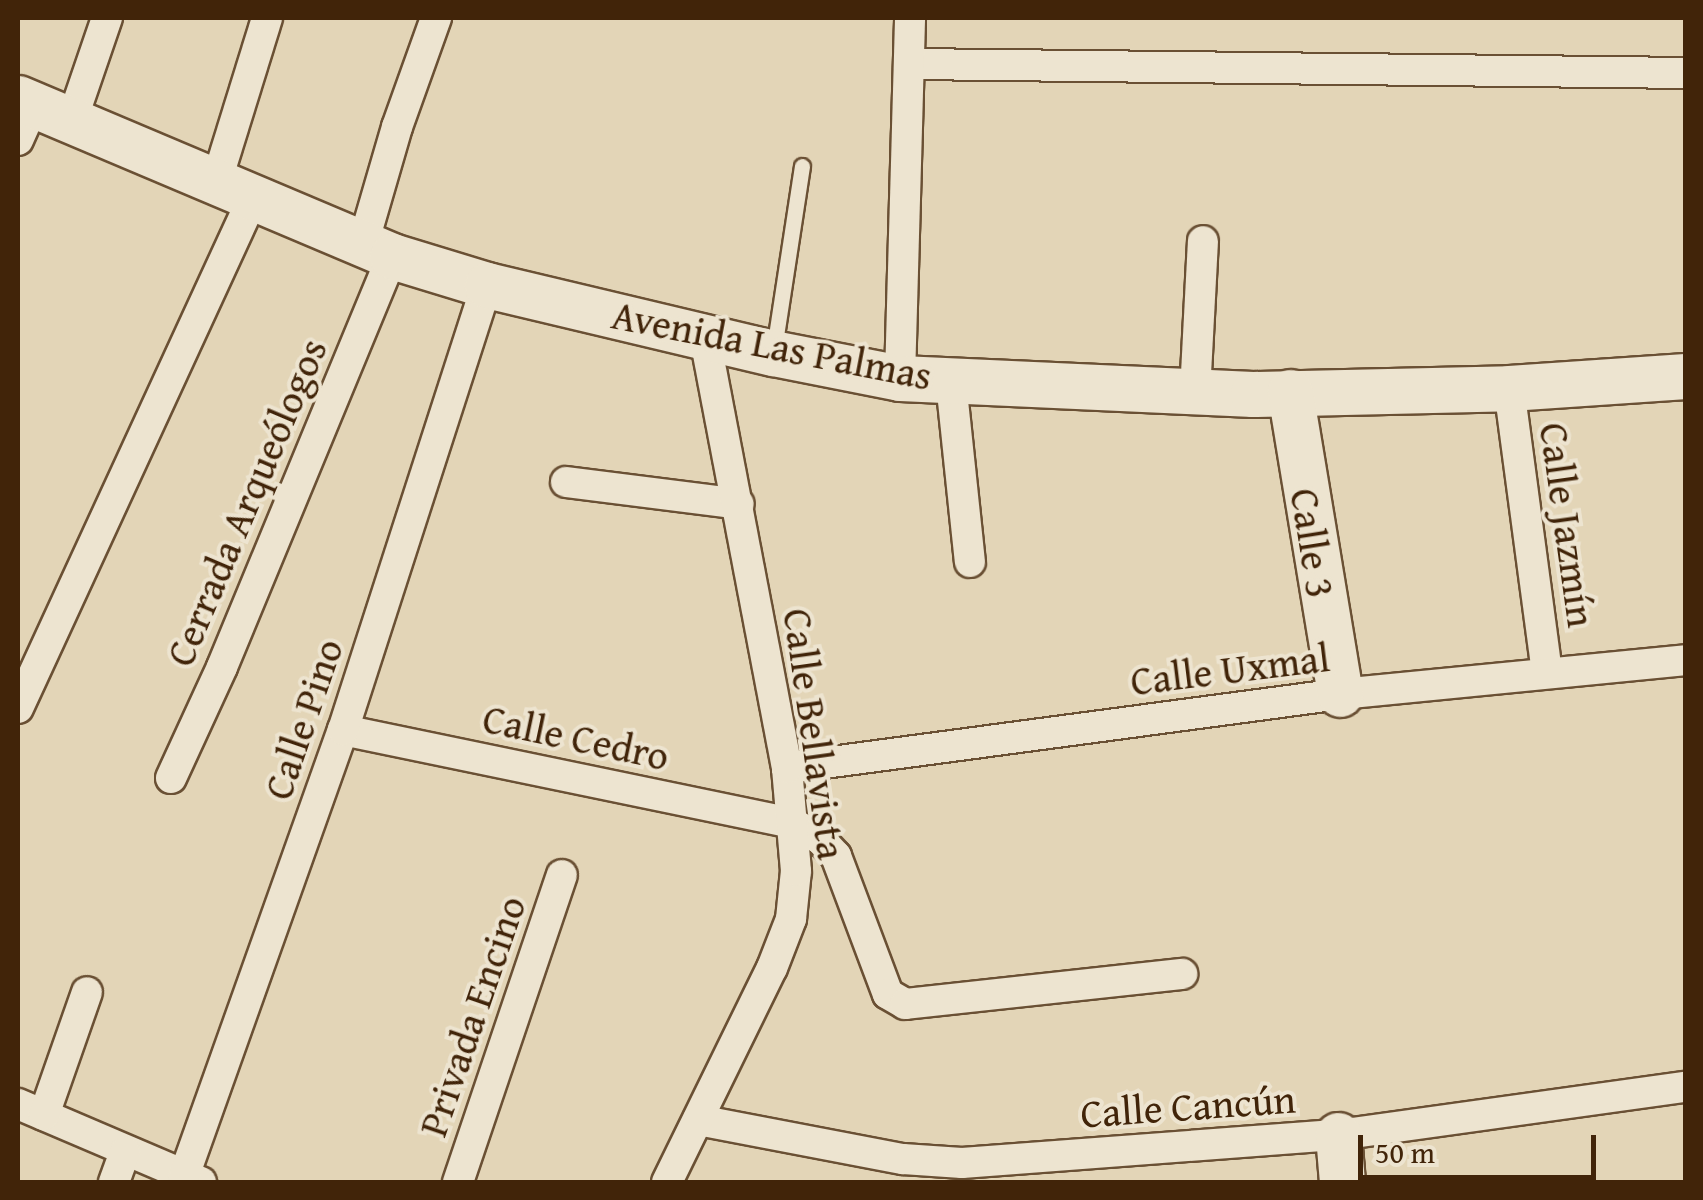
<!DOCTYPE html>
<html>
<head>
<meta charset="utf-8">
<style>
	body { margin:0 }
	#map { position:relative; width:1703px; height:1200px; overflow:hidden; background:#e3d5b7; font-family:"Gentium Book Plus",serif }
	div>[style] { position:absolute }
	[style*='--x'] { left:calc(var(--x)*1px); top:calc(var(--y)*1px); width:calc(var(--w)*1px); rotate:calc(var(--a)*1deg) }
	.roads { filter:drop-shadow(2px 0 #6a5034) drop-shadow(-2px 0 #6a5034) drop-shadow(0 2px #6a5034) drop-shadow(0 -2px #6a5034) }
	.lane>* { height:15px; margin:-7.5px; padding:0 7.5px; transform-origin:7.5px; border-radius:7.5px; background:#ede4d0 }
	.street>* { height:30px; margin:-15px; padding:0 15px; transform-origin:15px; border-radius:15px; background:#ede4d0 }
	.secondary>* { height:45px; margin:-22.5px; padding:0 22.5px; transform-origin:22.5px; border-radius:22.5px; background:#ede4d0 }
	span { translate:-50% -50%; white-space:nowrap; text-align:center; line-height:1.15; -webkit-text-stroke:8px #ede4d0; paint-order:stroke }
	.street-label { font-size:40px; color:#412409 }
	.frame { position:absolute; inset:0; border:20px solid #412409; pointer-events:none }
	.scale { position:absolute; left:1358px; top:1135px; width:238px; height:45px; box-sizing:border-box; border:5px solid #412409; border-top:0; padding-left:12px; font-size:30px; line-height:35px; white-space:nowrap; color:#412409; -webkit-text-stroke:8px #ede4d0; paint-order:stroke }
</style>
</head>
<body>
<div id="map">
	<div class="roads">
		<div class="lane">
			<div style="--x:774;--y:349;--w:185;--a:-81.3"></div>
		</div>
		<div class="street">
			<div style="--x:910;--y:64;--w:776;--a:0.66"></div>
			<div style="--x:71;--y:123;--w:111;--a:-71.1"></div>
			<div style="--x:18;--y:140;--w:37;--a:-66"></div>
			<div style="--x:216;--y:183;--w:173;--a:-72.8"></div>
			<div style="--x:363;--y:244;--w:122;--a:-73.8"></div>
			<div style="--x:397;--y:127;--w:116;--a:-70.3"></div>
			<div style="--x:900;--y:378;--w:360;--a:-88.4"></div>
			<div style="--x:951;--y:382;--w:181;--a:84"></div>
			<div style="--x:1509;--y:388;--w:287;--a:82.4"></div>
			<div style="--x:1195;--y:393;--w:152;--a:-87"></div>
			<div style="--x:566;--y:482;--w:174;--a:7.2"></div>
			<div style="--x:18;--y:708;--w:559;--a:-65.27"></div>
			<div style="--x:343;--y:730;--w:460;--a:11.7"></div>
			<div style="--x:793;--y:823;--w:33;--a:31"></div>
			<div style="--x:821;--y:840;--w:22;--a:47"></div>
			<div style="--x:836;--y:856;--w:147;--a:69.4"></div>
			<div style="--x:888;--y:994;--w:20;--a:30"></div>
			<div style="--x:905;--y:1004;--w:279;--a:-6.2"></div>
			<div style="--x:787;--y:768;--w:558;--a:-7.62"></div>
			<div style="--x:1340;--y:694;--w:348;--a:-5.6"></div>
			<div style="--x:171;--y:778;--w:122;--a:-65.3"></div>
			<div style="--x:222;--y:667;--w:445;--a:-67.5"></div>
			<div style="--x:18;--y:1104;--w:199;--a:23.1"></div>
			<div style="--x:44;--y:1115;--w:130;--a:-70.7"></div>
			<div style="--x:698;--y:1120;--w:209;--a:10.8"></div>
			<div style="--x:903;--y:1159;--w:59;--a:3.9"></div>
			<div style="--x:962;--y:1163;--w:377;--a:-4.3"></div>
			<div style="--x:1338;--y:1135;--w:351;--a:-7.9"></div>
			<div style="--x:184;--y:1176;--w:473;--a:-70.4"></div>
			<div style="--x:343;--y:730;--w:468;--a:-72.1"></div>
			<div style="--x:114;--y:1182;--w:32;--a:-70"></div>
			<div style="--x:458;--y:1182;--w:324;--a:-71.3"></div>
			<div style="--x:667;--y:1182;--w:238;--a:-63.9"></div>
			<div style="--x:772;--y:968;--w:53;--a:-68.8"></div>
			<div style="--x:791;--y:919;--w:48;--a:-84.1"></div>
			<div style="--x:796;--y:871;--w:103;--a:-95"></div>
			<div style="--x:787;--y:768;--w:442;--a:-100.8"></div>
		</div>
		<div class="secondary">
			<div style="--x:18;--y:98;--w:406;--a:22.9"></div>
			<div style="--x:392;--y:256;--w:99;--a:17"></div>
			<div style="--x:487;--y:285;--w:294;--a:13.4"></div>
			<div style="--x:773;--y:353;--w:129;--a:11.1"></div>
			<div style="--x:900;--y:378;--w:353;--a:2.6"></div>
			<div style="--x:1253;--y:394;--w:256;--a:-1.3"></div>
			<div style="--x:1509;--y:388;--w:177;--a:-3.9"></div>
			<div style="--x:1290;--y:392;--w:306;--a:80.6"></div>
			<div style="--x:1338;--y:1135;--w:47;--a:85.1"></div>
		</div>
	</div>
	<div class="street-label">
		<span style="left:772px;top:345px;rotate:11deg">Avenida Las Palmas</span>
		<span style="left:246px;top:502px;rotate:-67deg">Cerrada Arqueólogos</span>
		<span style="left:1568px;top:525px;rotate:82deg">Calle Jazmín</span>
		<span style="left:1313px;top:543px;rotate:81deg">Calle 3</span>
		<span style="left:1230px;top:669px;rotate:-7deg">Calle Uxmal</span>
		<span style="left:303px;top:719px;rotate:-71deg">Calle Pino</span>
		<span style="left:815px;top:734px;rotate:82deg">Calle Bellavista</span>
		<span style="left:576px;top:737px;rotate:12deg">Calle Cedro</span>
		<span style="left:472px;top:1016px;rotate:-71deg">Privada Encino</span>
		<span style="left:1188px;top:1106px;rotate:-4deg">Calle Cancún</span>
	</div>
	<div class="frame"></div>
	<div class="scale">50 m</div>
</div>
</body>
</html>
